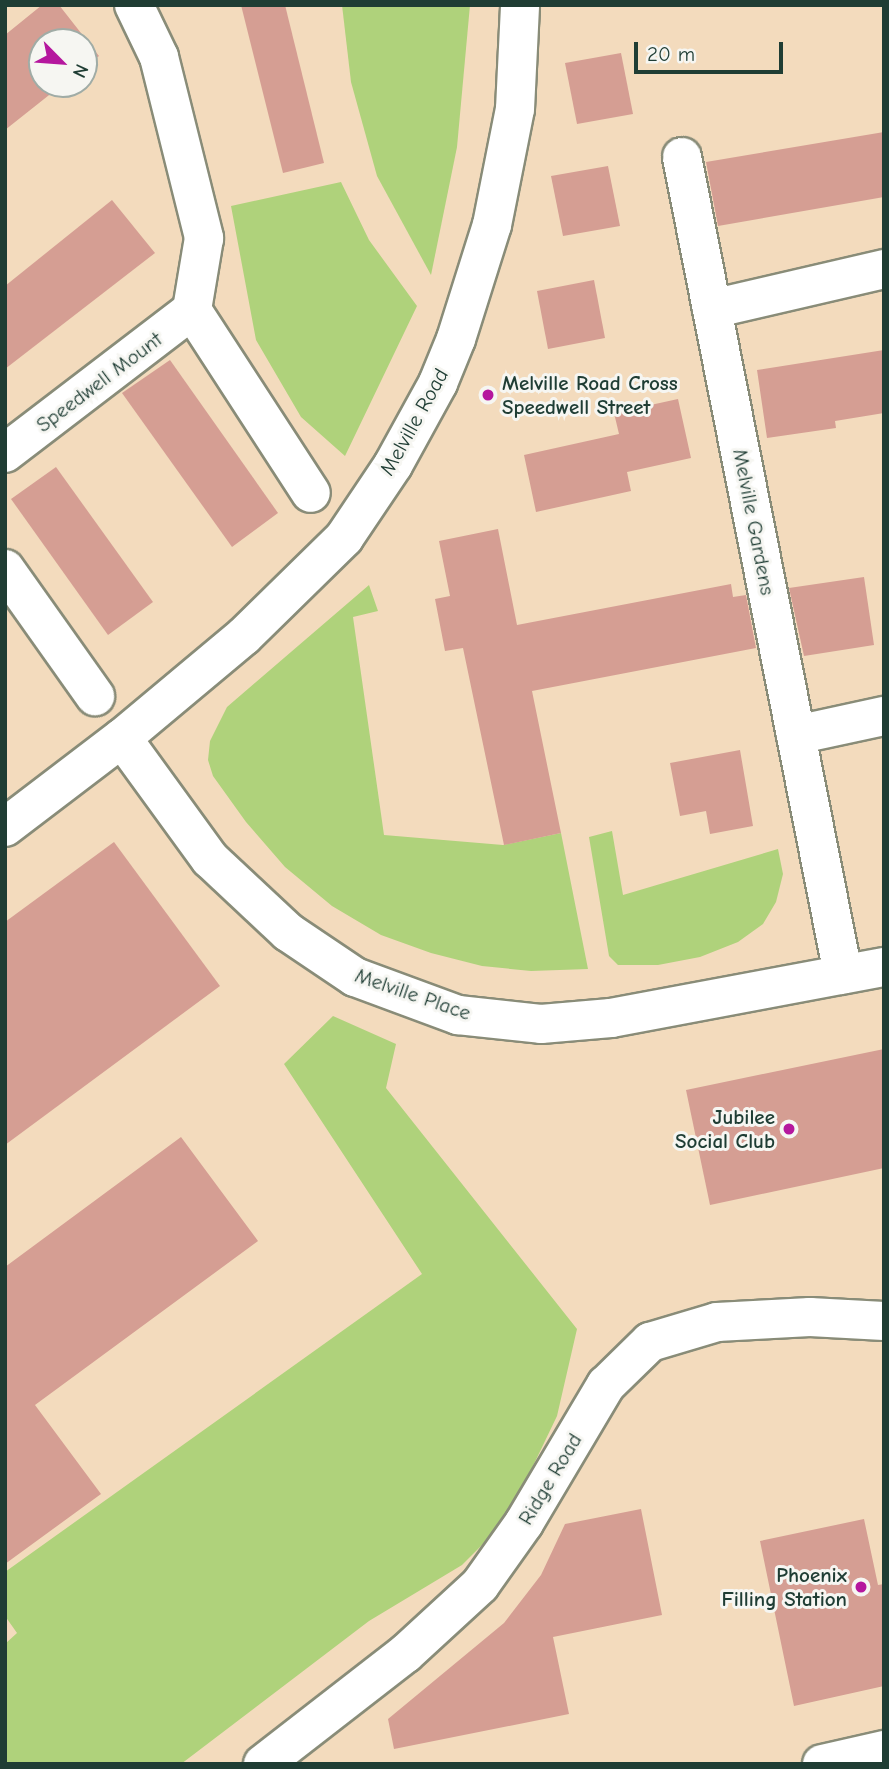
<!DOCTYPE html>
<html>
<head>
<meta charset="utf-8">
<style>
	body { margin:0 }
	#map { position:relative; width:889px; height:1769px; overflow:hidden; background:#f3dbbd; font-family:"Comic Neue",sans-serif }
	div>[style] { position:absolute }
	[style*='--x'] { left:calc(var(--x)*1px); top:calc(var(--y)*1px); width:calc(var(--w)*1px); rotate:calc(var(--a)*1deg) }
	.green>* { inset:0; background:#afd27b }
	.building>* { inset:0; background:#d59e93 }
	.roads { filter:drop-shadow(2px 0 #898c78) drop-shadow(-2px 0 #898c78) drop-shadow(0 2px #898c78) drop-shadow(0 -2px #898c78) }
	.minor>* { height:38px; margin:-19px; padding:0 19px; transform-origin:19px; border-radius:19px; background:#fff }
	.tertiary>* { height:38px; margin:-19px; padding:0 19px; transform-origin:19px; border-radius:19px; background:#fff }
	.dots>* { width:19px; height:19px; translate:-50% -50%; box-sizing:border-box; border:4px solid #f6f6f2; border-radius:50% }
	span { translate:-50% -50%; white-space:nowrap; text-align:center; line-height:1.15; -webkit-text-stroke:6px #f6f6f2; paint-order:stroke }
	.street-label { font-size:21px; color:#1f3d34 }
	.poi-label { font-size:21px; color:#1f3d34; font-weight:700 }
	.left { translate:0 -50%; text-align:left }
	.right { translate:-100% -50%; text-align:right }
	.frame { position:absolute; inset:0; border:7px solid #1f3d34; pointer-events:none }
	.north { position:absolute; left:28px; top:28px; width:70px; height:70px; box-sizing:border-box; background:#f6f6f2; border:2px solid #a0aca6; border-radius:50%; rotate:115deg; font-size:19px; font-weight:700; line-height:28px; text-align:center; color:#1f3d34 }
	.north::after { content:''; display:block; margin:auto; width:24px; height:32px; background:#b5179e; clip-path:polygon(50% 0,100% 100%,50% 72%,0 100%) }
	.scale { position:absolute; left:634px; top:42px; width:149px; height:32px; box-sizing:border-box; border:4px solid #1f3d34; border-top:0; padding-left:9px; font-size:21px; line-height:24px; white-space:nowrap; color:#1f3d34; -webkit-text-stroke:5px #f6f6f2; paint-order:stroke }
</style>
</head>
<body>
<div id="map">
	<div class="green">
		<div style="clip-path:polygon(342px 5px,470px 5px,457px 147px,431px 275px,377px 176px,351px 82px)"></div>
		<div style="clip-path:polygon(341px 182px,369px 240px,417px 306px,345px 456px,301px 417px,256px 340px,231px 206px)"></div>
		<div style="clip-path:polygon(369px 585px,378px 611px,353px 617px,384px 835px,503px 845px,561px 833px,588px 969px,531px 971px,482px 966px,431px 953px,381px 935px,332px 906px,285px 867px,246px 822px,213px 776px,208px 760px,210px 741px,227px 707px)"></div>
		<div style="clip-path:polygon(612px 831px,623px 895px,778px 849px,783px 874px,776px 902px,763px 924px,738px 942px,700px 957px,658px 965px,618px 965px,609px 956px,589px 837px)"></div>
		<div style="clip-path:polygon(333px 1016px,396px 1044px,386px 1088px,577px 1329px,557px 1416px,507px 1520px,462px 1565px,369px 1621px,181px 1764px,5px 1764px,5px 1644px,17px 1633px,5px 1616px,5px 1572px,422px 1274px,284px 1064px)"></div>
	</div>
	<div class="building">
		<div style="clip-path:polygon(42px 5px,59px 5px,99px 56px,84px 67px,84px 42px,42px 42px,42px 84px,63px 84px,5px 130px,5px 35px)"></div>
		<div style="clip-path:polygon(241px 5px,285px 5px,324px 163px,283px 173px)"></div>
		<div style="clip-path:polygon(621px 53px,633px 114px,577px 124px,565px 63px)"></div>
		<div style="clip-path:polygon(884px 132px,884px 197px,718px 226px,706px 162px)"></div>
		<div style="clip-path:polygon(608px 166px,620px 226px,563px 236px,551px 176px)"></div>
		<div style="clip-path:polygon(112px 200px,155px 253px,5px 369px,5px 286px)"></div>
		<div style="clip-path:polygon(594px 280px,605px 338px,548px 349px,537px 291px)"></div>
		<div style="clip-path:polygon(884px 350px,884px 413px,835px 421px,836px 428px,767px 438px,757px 370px)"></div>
		<div style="clip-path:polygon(170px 360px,278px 513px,232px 547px,122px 393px)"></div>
		<div style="clip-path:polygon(678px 399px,691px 458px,627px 472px,631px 491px,536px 512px,524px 455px,619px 434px,614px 413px)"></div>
		<div style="clip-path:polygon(56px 467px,153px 602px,108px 635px,11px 499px)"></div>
		<div style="clip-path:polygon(498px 529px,517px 625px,731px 584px,733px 597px,746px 595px,756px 648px,532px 691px,561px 833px,504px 845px,463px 648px,445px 651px,435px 599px,450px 596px,439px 541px)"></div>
		<div style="clip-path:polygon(864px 577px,874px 645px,804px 656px,789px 588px)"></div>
		<div style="clip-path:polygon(740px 750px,753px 826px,710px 834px,706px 811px,680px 816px,670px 763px)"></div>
		<div style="clip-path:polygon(114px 842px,220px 986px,5px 1145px,5px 922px)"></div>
		<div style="clip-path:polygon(884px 1049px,884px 1168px,710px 1205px,686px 1090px)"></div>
		<div style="clip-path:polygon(181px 1137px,258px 1241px,35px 1405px,101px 1494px,5px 1564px,5px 1267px)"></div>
		<div style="clip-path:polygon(641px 1509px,662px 1615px,553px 1637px,569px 1714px,394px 1749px,388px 1719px,504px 1623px,541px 1575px,565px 1524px)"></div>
		<div style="clip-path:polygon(864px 1519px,878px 1585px,884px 1584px,884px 1686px,794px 1706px,760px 1541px)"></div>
	</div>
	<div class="roads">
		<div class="minor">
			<div style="--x:134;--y:5;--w:58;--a:64.3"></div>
			<div style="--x:159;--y:57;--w:187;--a:76"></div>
			<div style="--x:204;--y:238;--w:73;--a:99.5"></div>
			<div style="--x:192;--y:310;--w:218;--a:57"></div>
			<div style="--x:682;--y:157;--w:833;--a:78.85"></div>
			<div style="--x:712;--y:309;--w:177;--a:-13.1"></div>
			<div style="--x:5;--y:453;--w:235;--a:-37.4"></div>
			<div style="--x:5;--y:569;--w:156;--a:54.7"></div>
			<div style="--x:796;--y:735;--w:90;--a:-12.2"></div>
			<div style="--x:122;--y:738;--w:150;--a:54"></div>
			<div style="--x:210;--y:859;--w:107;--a:43.1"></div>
			<div style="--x:288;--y:932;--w:81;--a:33.9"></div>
			<div style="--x:355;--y:977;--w:110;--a:20.3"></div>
			<div style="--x:458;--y:1015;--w:83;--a:6.2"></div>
			<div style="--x:541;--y:1024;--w:70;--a:-4.9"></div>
			<div style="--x:611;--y:1018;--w:278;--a:-10.6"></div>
			<div style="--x:263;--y:1764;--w:180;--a:-37.8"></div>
			<div style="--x:405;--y:1654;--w:102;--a:-42.6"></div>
			<div style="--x:480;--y:1585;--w:76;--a:-54.6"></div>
			<div style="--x:524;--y:1523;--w:161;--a:-59.3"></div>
			<div style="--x:606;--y:1385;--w:62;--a:-44.3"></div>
			<div style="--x:650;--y:1342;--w:70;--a:-16.6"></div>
			<div style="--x:717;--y:1322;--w:93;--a:-3.1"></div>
			<div style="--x:810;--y:1317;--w:74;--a:3.1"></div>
		</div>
		<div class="tertiary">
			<div style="--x:5;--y:827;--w:147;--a:-37.3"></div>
			<div style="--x:122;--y:738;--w:159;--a:-39.9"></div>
			<div style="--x:244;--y:636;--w:140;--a:-44.4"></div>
			<div style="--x:344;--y:538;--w:88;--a:-56.1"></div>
			<div style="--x:393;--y:465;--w:94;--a:-61.2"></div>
			<div style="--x:438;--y:383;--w:48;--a:-67.8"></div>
			<div style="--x:456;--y:339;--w:120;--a:-72.5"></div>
			<div style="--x:492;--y:225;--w:118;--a:-78.8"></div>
			<div style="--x:515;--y:109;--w:104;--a:-87.2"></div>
			<div style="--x:822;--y:1764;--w:64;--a:-12.7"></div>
		</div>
	</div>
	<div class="dots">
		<div style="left:488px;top:395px;background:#b5179e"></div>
		<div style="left:789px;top:1129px;background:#b5179e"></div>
		<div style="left:861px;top:1587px;background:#b5179e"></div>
	</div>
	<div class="street-label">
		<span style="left:99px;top:382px;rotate:-37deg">Speedwell Mount</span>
		<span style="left:414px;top:422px;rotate:-61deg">Melville Road</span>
		<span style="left:754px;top:522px;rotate:79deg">Melville Gardens</span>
		<span style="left:413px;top:994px;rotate:19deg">Melville Place</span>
		<span style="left:550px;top:1479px;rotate:-59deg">Ridge Road</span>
	</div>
	<div class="poi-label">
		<span class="left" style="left:502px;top:395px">Melville Road Cross<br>Speedwell Street</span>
		<span class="right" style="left:775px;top:1129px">Jubilee<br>Social Club</span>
		<span class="right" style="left:847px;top:1587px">Phoenix<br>Filling Station</span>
	</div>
	<div class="frame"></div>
	<div class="north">N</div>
	<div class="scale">20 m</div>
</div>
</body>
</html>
